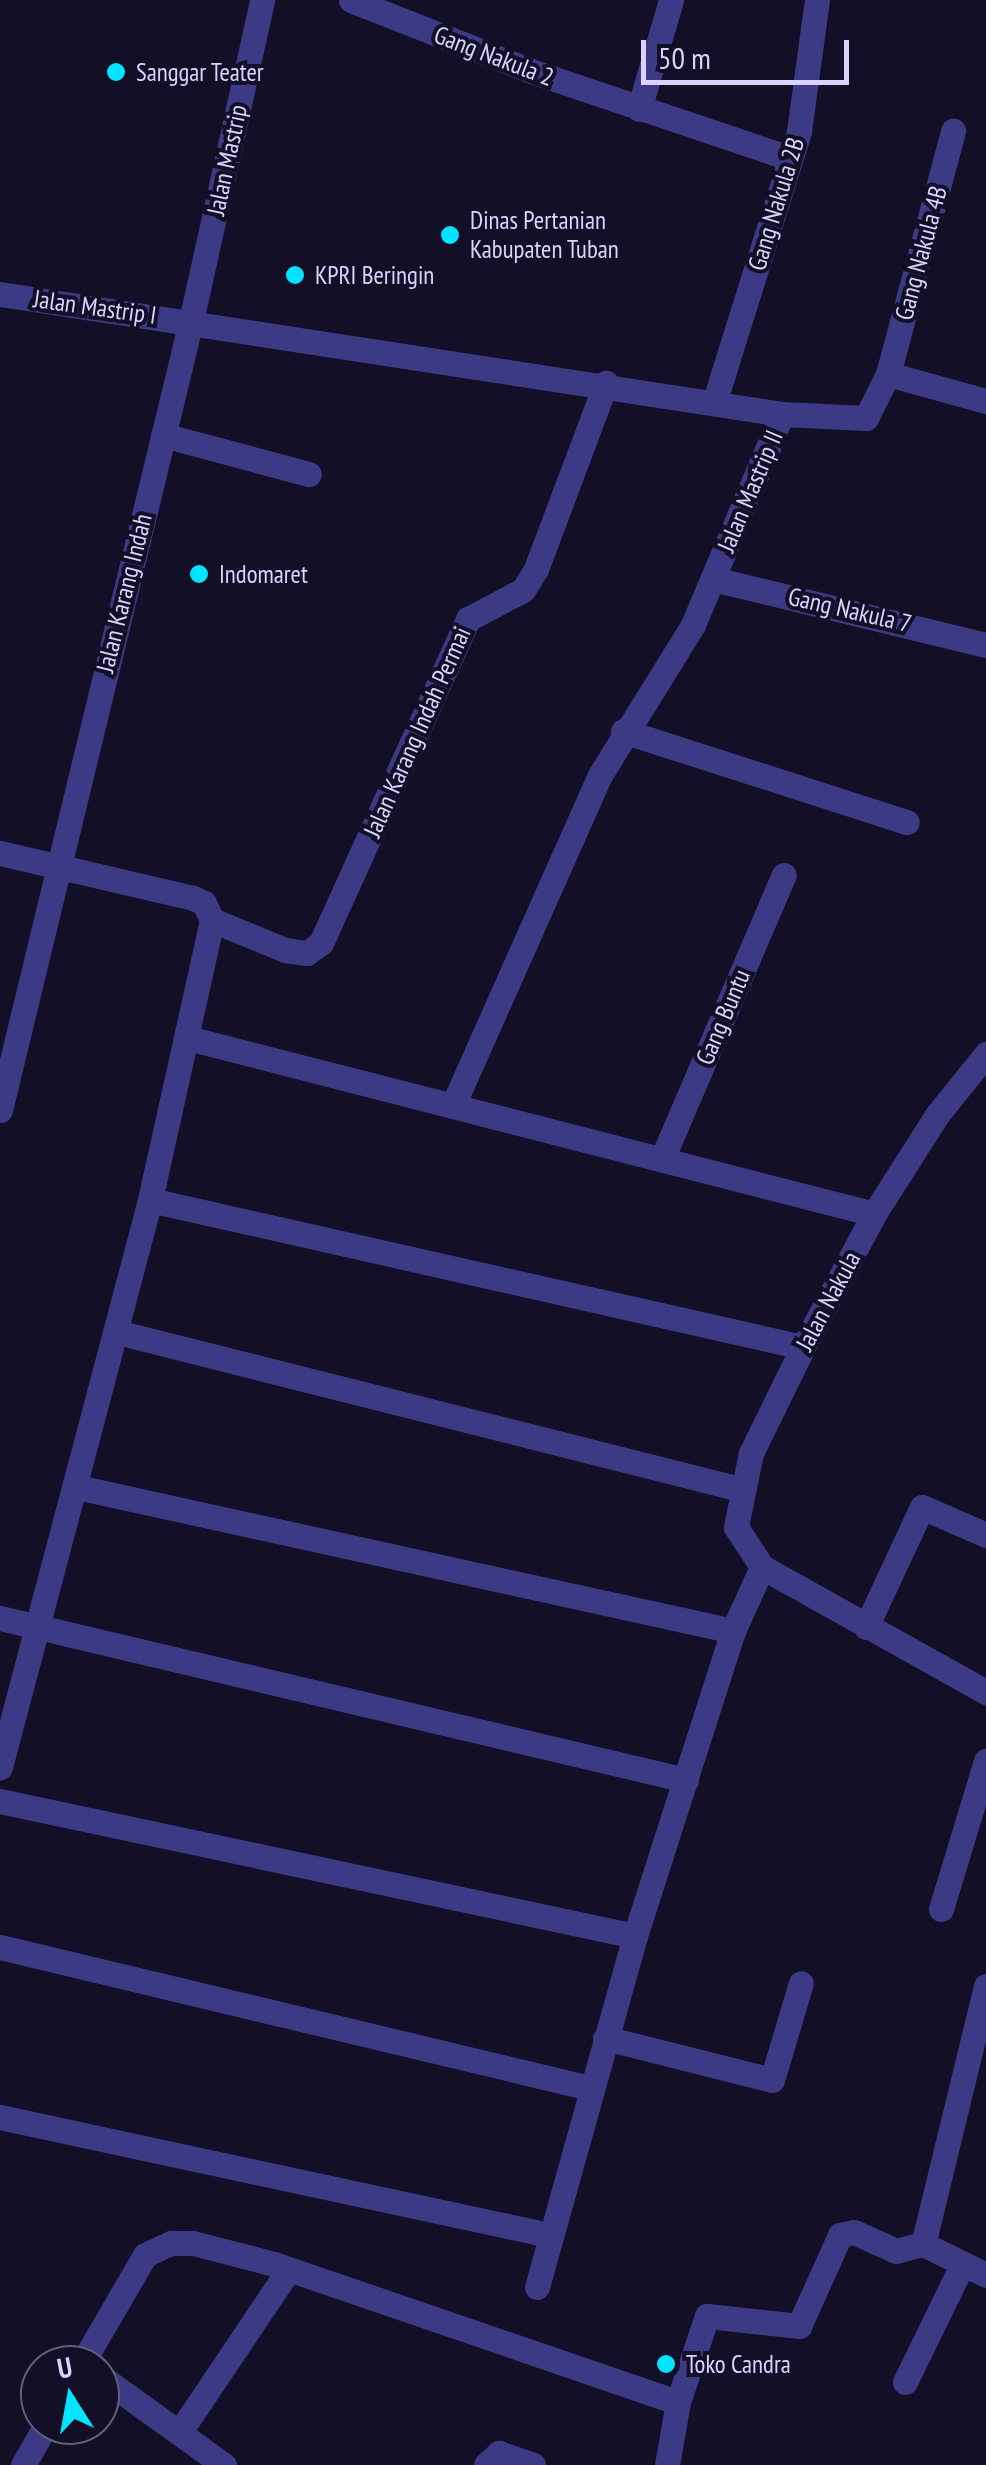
<!DOCTYPE html>
<html>
<head>
<meta charset="utf-8">
<style>
	body { margin:0 }
	#map { position:relative; width:986px; height:2465px; overflow:hidden; background:#130f26; font-family:"PT Sans Narrow",sans-serif }
	div>[style] { position:absolute }
	[style*='--x'] { left:calc(var(--x)*1px); top:calc(var(--y)*1px); width:calc(var(--w)*1px); rotate:calc(var(--a)*1deg) }
	.minor>* { height:25px; margin:-12.5px; padding:0 12.5px; transform-origin:12.5px; border-radius:12.5px; background:#3d3a85 }
	.tertiary>* { height:25px; margin:-12.5px; padding:0 12.5px; transform-origin:12.5px; border-radius:12.5px; background:#3d3a85 }
	.dots>* { width:28px; height:28px; translate:-50% -50%; box-sizing:border-box; border:5px solid #130f26; border-radius:50% }
	span { translate:-50% -50%; white-space:nowrap; text-align:center; line-height:1.15; -webkit-text-stroke:8px #130f26; paint-order:stroke }
	.street-label { font-size:25px; color:#d9d4ff }
	.poi-label { font-size:25px; color:#d9d4ff }
	.left { translate:0 -50%; text-align:left }
	.north { position:absolute; left:20px; top:2345px; width:100px; height:100px; box-sizing:border-box; background:#130f26; border:2px solid #625e7d; border-radius:50%; rotate:349deg; font-size:28px; font-weight:700; line-height:40px; text-align:center; color:#d9d4ff }
	.north::after { content:''; display:block; margin:auto; width:35px; height:45px; background:#00e5ff; clip-path:polygon(50% 0,100% 100%,50% 72%,0 100%) }
	.scale { position:absolute; left:641px; top:40px; width:208px; height:45px; box-sizing:border-box; border:5px solid #d9d4ff; border-top:0; padding-left:12px; font-size:30px; line-height:35px; white-space:nowrap; color:#d9d4ff; -webkit-text-stroke:8px #130f26; paint-order:stroke }
</style>
</head>
<body>
<div id="map">
	<div class="minor">
		<div style="--x:351;--y:0;--w:193;--a:21.5"></div>
		<div style="--x:531;--y:71;--w:273;--a:18.6"></div>
		<div style="--x:639;--y:109;--w:114;--a:-73.6"></div>
		<div style="--x:0;--y:294;--w:791;--a:8.72"></div>
		<div style="--x:782;--y:414;--w:229;--a:112.9"></div>
		<div style="--x:693;--y:625;--w:176;--a:121.8"></div>
		<div style="--x:600;--y:775;--w:359;--a:114"></div>
		<div style="--x:888;--y:374;--w:252;--a:-75"></div>
		<div style="--x:714;--y:403;--w:285;--a:-72.6"></div>
		<div style="--x:799;--y:131;--w:132;--a:-82.2"></div>
		<div style="--x:782;--y:414;--w:84;--a:2.7"></div>
		<div style="--x:866;--y:418;--w:49;--a:-63.4"></div>
		<div style="--x:888;--y:374;--w:102;--a:15.4"></div>
		<div style="--x:163;--y:435;--w:151;--a:15"></div>
		<div style="--x:713;--y:579;--w:281;--a:13.6"></div>
		<div style="--x:623;--y:731;--w:298;--a:17.8"></div>
		<div style="--x:0;--y:853;--w:198;--a:13.1"></div>
		<div style="--x:193;--y:898;--w:12;--a:24"></div>
		<div style="--x:204;--y:903;--w:19;--a:65"></div>
		<div style="--x:212;--y:920;--w:287;--a:102.5"></div>
		<div style="--x:150;--y:1200;--w:587;--a:104.82"></div>
		<div style="--x:212;--y:920;--w:79;--a:22.3"></div>
		<div style="--x:285;--y:950;--w:22;--a:8"></div>
		<div style="--x:307;--y:953;--w:17;--a:-36"></div>
		<div style="--x:321;--y:943;--w:356;--a:-65.6"></div>
		<div style="--x:468;--y:619;--w:62;--a:-27.8"></div>
		<div style="--x:523;--y:590;--w:25;--a:-58"></div>
		<div style="--x:536;--y:569;--w:199;--a:-69.4"></div>
		<div style="--x:188;--y:1038;--w:708;--a:14.39"></div>
		<div style="--x:986;--y:1054;--w:78;--a:128.8"></div>
		<div style="--x:937;--y:1115;--w:117;--a:122.5"></div>
		<div style="--x:874;--y:1214;--w:151;--a:118.1"></div>
		<div style="--x:803;--y:1347;--w:118;--a:116.1"></div>
		<div style="--x:751;--y:1453;--w:76;--a:101.5"></div>
		<div style="--x:736;--y:1527;--w:48;--a:57"></div>
		<div style="--x:762;--y:1567;--w:257;--a:29.2"></div>
		<div style="--x:0;--y:1110;--w:812;--a:-76.39"></div>
		<div style="--x:662;--y:1159;--w:309;--a:-66.8"></div>
		<div style="--x:150;--y:1200;--w:669;--a:12.69"></div>
		<div style="--x:117;--y:1332;--w:642;--a:14.14"></div>
		<div style="--x:77;--y:1487;--w:672;--a:12.38"></div>
		<div style="--x:0;--y:1618;--w:705;--a:13.29"></div>
		<div style="--x:866;--y:1627;--w:132;--a:-65"></div>
		<div style="--x:922;--y:1507;--w:70;--a:23.6"></div>
		<div style="--x:0;--y:1801;--w:649;--a:12"></div>
		<div style="--x:941;--y:1909;--w:155;--a:-73.1"></div>
		<div style="--x:0;--y:1947;--w:607;--a:13.44"></div>
		<div style="--x:986;--y:1986;--w:266;--a:103.7"></div>
		<div style="--x:923;--y:2244;--w:70;--a:26.2"></div>
		<div style="--x:605;--y:2038;--w:172;--a:14.1"></div>
		<div style="--x:772;--y:2080;--w:101;--a:-73.4"></div>
		<div style="--x:0;--y:2117;--w:562;--a:12.13"></div>
		<div style="--x:537;--y:2287;--w:364;--a:-74.4"></div>
		<div style="--x:635;--y:1936;--w:320;--a:-72.2"></div>
		<div style="--x:733;--y:1631;--w:70;--a:-65.6"></div>
		<div style="--x:81;--y:2365;--w:127;--a:-59.8"></div>
		<div style="--x:145;--y:2255;--w:29;--a:-25"></div>
		<div style="--x:171;--y:2243;--w:22;--a:0"></div>
		<div style="--x:193;--y:2243;--w:84;--a:14.5"></div>
		<div style="--x:274;--y:2264;--w:427;--a:18.9"></div>
		<div style="--x:678;--y:2402;--w:91;--a:-71.4"></div>
		<div style="--x:707;--y:2316;--w:93;--a:6.2"></div>
		<div style="--x:799;--y:2326;--w:100;--a:-65.7"></div>
		<div style="--x:840;--y:2235;--w:14;--a:-12"></div>
		<div style="--x:854;--y:2232;--w:46;--a:24.3"></div>
		<div style="--x:896;--y:2251;--w:28;--a:-15"></div>
		<div style="--x:100;--y:2376;--w:153;--a:35.7"></div>
		<div style="--x:905;--y:2382;--w:128;--a:-64"></div>
		<div style="--x:179;--y:2433;--w:197;--a:-56.1"></div>
		<div style="--x:23;--y:2465;--w:46;--a:-60.1"></div>
		<div style="--x:486;--y:2465;--w:18;--a:-43"></div>
		<div style="--x:499;--y:2453;--w:36;--a:19"></div>
		<div style="--x:667;--y:2465;--w:64;--a:-80.1"></div>
	</div>
	<div class="tertiary">
		<div style="--x:191;--y:321;--w:329;--a:-77.5"></div>
	</div>
	<div class="dots">
		<div style="left:116px;top:72px;background:#00e5ff"></div>
		<div style="left:450px;top:235px;background:#00e5ff"></div>
		<div style="left:295px;top:275px;background:#00e5ff"></div>
		<div style="left:199px;top:574px;background:#00e5ff"></div>
		<div style="left:666px;top:2364px;background:#00e5ff"></div>
	</div>
	<div class="street-label">
		<span style="left:494px;top:56px;rotate:21deg">Gang Nakula 2</span>
		<span style="left:227px;top:160px;rotate:-78deg">Jalan Mastrip</span>
		<span style="left:776px;top:204px;rotate:-73deg">Gang Nakula 2B</span>
		<span style="left:921px;top:253px;rotate:-75deg">Gang Nakula 4B</span>
		<span style="left:95px;top:307px;rotate:8deg">Jalan Mastrip I</span>
		<span style="left:750px;top:491px;rotate:-67deg">Jalan Mastrip II</span>
		<span style="left:124px;top:593px;rotate:-76deg">Jalan Karang Indah</span>
		<span style="left:850px;top:610px;rotate:13deg">Gang Nakula 7</span>
		<span style="left:417px;top:732px;rotate:-66deg">Jalan Karang Indah Permai</span>
		<span style="left:723px;top:1017px;rotate:-67deg">Gang Buntu</span>
		<span style="left:828px;top:1301px;rotate:-62deg">Jalan Nakula</span>
	</div>
	<div class="poi-label">
		<span class="left" style="left:136px;top:72px">Sanggar Teater</span>
		<span class="left" style="left:470px;top:235px">Dinas Pertanian<br>Kabupaten Tuban</span>
		<span class="left" style="left:315px;top:275px">KPRI Beringin</span>
		<span class="left" style="left:219px;top:574px">Indomaret</span>
		<span class="left" style="left:686px;top:2364px">Toko Candra</span>
	</div>
	<div class="north">U</div>
	<div class="scale">50 m</div>
</div>
</body>
</html>
